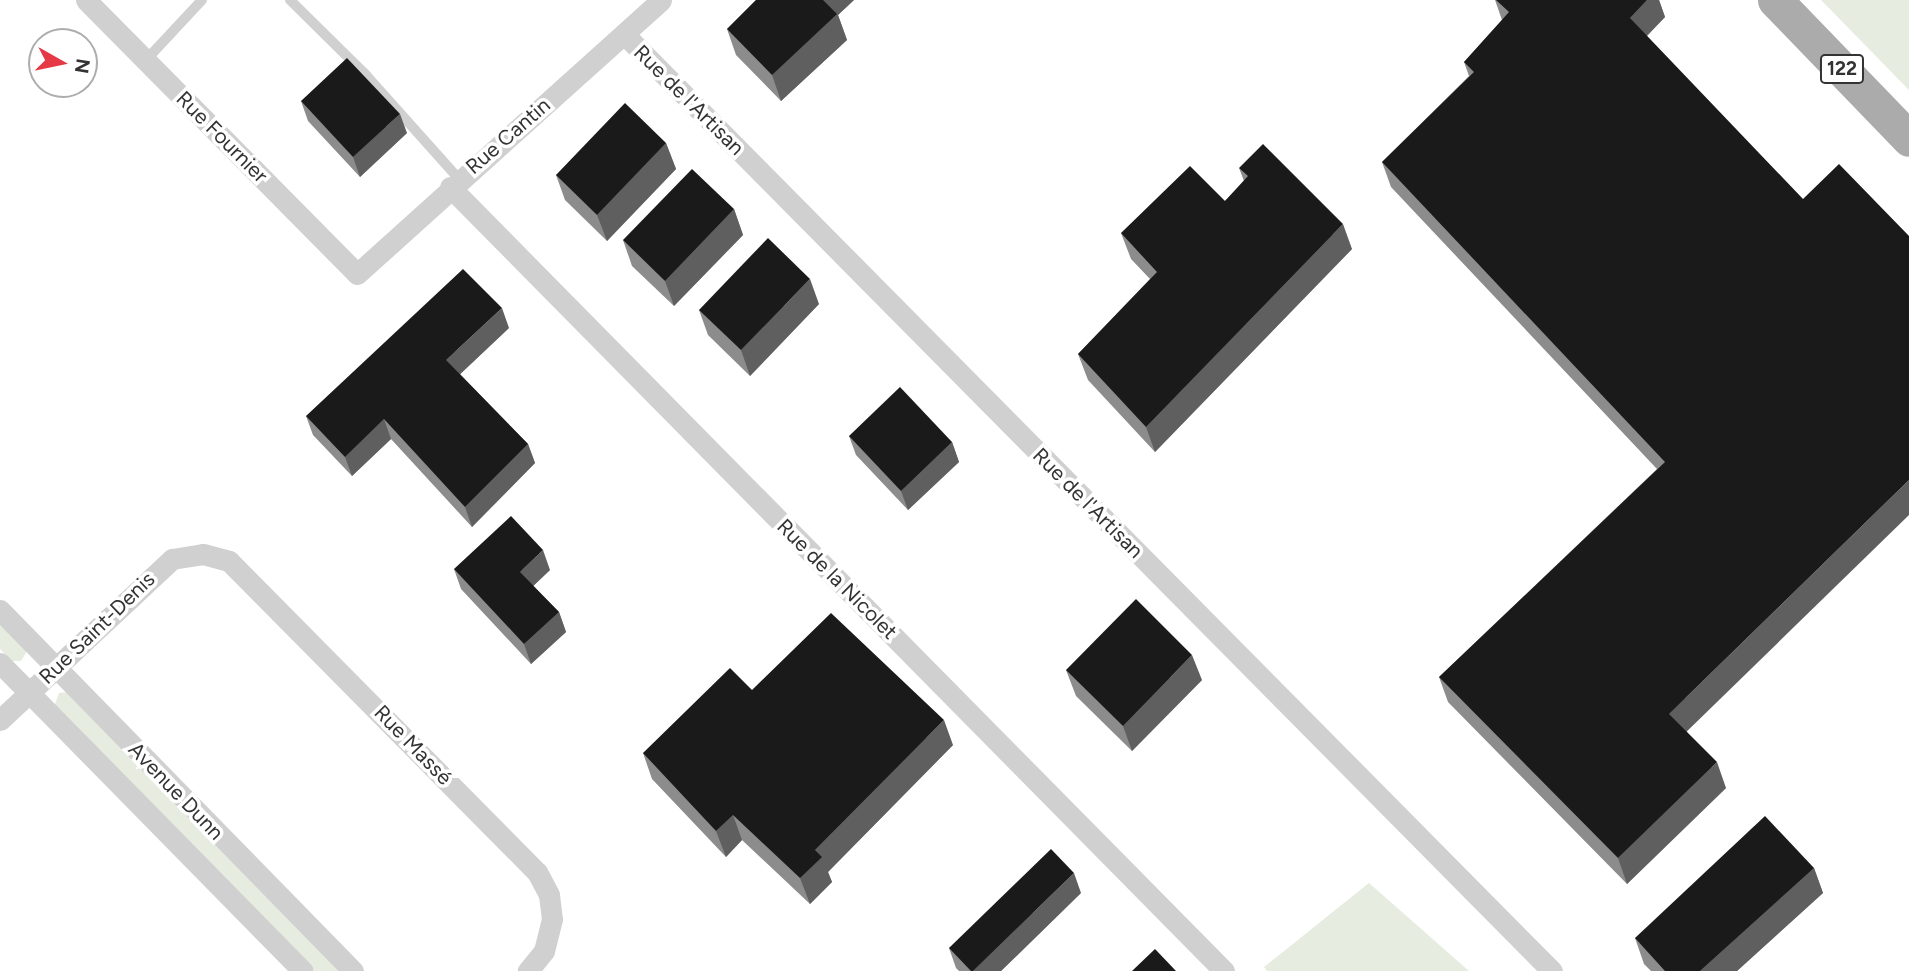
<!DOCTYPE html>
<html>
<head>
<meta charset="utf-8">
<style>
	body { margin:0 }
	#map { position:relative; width:1909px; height:971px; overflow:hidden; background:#fff; font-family:Figtree,sans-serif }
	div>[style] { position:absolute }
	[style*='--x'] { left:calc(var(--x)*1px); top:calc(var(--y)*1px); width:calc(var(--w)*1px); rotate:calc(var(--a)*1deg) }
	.green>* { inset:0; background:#e6ecdf }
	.service>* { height:10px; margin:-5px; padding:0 5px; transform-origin:5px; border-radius:5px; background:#d0d0d0 }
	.minor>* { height:21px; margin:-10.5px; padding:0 10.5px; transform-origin:10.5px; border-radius:10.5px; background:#d0d0d0 }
	.primary>* { height:35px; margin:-17.5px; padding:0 17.5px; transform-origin:17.5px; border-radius:17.5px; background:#ababab }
	.wall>* { inset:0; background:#8c8c8c }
	.shaded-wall>* { inset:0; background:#5f5f5f }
	.building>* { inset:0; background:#1a1a1a }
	span { translate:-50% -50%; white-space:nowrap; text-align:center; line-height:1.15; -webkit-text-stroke:7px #fff; paint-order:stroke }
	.shield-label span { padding:2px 5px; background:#fff; border:2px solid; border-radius:5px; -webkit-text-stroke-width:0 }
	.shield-label { font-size:19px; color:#333; font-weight:700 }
	.street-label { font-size:21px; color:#333 }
	.north { position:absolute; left:28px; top:28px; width:70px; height:70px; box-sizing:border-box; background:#fff; border:2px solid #adadad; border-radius:50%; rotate:99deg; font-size:19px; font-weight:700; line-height:28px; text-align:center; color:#333 }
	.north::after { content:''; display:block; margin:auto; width:24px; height:32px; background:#e63946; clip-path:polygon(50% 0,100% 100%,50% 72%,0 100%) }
</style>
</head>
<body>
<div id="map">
	<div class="green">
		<div style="clip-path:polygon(1821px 0,1909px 0,1909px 90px)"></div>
		<div style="clip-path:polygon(0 622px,27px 651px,21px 661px,12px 661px,0 649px)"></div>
		<div style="clip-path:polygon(69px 692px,342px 971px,315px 971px,54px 707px,59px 693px)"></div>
		<div style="clip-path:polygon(1369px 883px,1469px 971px,1267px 971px,1264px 967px)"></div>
	</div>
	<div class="service">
		<div style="--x:290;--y:0;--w:107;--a:44.6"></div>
		<div style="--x:366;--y:75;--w:140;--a:48.2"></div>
		<div style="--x:146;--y:60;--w:82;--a:-47"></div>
	</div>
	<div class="minor">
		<div style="--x:86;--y:0;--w:385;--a:45.3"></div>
		<div style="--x:357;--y:274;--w:409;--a:-42"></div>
		<div style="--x:624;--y:34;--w:1319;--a:45.28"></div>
		<div style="--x:450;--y:187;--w:1102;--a:45.37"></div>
		<div style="--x:0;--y:610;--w:505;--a:45.64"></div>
		<div style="--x:0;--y:663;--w:432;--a:45.5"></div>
		<div style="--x:0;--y:720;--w:236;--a:-43.1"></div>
		<div style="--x:172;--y:559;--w:31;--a:-9"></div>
		<div style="--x:203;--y:554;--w:27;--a:15"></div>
		<div style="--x:229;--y:561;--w:438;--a:45.3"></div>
		<div style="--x:537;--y:872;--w:26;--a:62"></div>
		<div style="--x:549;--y:895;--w:24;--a:83"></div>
		<div style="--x:552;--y:919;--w:33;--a:104"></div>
		<div style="--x:544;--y:951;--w:26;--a:129"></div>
	</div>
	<div class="primary">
		<div style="--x:1775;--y:0;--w:193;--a:46"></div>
	</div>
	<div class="wall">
		<div style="clip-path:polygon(756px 0,854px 0,838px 15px,847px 40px,781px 101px,736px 55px,727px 29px)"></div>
		<div style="clip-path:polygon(1495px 0,1659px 0,1665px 17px,1647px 36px,1687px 732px,1726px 788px,1627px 884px,1448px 702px,1439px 677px,1657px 469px,1391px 187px,1382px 162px,1469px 76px,1464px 62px,1502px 20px)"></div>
		<div style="clip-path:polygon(301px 101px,407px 133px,360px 177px,308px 121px)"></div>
		<div style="clip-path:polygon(666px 143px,676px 169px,607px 241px,565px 200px,556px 175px)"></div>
		<div style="clip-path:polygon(1239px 168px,1352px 249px,1155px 452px,1088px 380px,1078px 354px,1150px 279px,1131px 259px,1121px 233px,1225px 201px,1244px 181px)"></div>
		<div style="clip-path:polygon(734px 209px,743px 235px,674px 306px,632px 266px,623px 240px)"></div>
		<div style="clip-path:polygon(819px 304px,750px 376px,708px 335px,699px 310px)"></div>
		<div style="clip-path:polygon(509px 328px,460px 374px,528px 444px,535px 463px,472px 527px,391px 439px,352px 476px,313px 435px,306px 416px)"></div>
		<div style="clip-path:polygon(849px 436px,952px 442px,959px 462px,908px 510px,856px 455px)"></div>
		<div style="clip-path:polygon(454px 569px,550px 570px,533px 586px,559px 612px,566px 632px,531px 664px,461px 589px)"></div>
		<div style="clip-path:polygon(1066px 670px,1202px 680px,1132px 751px,1076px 696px)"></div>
		<div style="clip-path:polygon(752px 690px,953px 745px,828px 872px,832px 882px,810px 904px,742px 840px,726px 857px,652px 779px,643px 753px)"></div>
		<div style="clip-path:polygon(1814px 868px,1823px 893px,1737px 971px,1651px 971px,1644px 964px,1635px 938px)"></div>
		<div style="clip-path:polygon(1081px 893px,1001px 971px,959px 971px,956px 968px,949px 948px)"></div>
	</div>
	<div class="shaded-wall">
		<div style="clip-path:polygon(821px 0,854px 0,838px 15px,847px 40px,781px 101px,772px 75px)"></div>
		<div style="clip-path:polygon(1647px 0,1659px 0,1665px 17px,1639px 44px,1630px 18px)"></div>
		<div style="clip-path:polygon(400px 114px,407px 133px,360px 177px,353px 157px)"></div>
		<div style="clip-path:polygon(666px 143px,676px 169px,607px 241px,597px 215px)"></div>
		<div style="clip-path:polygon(734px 209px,743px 235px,674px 306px,665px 281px)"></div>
		<div style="clip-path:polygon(1343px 224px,1352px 249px,1155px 452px,1146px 427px)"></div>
		<div style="clip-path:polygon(810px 279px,819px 304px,750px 376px,741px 350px)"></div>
		<div style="clip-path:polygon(502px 308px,509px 328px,454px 380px,446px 360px)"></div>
		<div style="clip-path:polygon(384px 419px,391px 439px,352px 476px,345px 457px)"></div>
		<div style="clip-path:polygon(952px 442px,959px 462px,908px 510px,901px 491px)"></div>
		<div style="clip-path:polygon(528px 444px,535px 463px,472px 527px,465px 507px)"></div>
		<div style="clip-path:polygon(1909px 480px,1909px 515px,1679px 739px,1669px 714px)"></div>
		<div style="clip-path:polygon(543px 550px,550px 570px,528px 591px,520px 572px)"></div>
		<div style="clip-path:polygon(559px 612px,566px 632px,531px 664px,524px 644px)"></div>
		<div style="clip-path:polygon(1192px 655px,1202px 680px,1132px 751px,1123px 726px)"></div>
		<div style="clip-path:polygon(944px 720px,953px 745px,828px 872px,832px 882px,810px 904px,800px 878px,815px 850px)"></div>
		<div style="clip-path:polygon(1717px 762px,1726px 788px,1627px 884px,1618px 858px)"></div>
		<div style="clip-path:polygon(733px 815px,742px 840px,726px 857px,716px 831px)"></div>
		<div style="clip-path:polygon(1814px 868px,1823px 893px,1737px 971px,1700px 971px)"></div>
		<div style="clip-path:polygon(1074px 873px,1081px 893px,1001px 971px,973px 971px)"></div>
	</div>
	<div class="building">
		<div style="clip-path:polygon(756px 0,823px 0,837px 14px,772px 75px,727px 29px)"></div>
		<div style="clip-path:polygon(1496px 0,1647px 0,1630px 18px,1803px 199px,1839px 164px,1909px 236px,1909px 480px,1669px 714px,1717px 762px,1618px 858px,1439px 677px,1665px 462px,1382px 162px,1474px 72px,1464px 62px,1509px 12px)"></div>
		<div style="clip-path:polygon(347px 58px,400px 114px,353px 157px,301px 101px)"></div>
		<div style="clip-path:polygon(625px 103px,666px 143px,597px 215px,556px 175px)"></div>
		<div style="clip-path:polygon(1263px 144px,1343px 224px,1146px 427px,1078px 354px,1157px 272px,1121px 233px,1190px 166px,1225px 201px,1248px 176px,1239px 168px)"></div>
		<div style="clip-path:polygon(692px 169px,734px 209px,665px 281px,623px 240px)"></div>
		<div style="clip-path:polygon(768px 238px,810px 279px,741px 350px,699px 310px)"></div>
		<div style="clip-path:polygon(463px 269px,502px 308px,446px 360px,528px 444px,465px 507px,384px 419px,345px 457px,306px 416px)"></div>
		<div style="clip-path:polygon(900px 387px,952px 442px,901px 491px,849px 436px)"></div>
		<div style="clip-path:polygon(511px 516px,543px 550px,520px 572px,559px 612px,524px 644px,454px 569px)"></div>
		<div style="clip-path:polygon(1136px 599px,1192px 655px,1123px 726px,1066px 670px)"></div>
		<div style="clip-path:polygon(831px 613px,944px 720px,815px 850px,822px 857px,800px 878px,733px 815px,716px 831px,643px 753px,730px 668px,752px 690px)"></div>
		<div style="clip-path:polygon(1765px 816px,1814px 868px,1700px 971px,1665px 971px,1635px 938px)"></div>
		<div style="clip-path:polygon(1051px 849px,1074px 873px,973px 971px,971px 971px,949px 948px)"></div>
		<div style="clip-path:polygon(1155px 949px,1176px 971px,1132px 971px)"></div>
	</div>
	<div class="shield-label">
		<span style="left:1842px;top:69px">122</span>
	</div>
	<div class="street-label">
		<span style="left:689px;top:100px;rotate:45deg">Rue de l'Artisan</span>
		<span style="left:508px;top:136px;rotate:-41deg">Rue Cantin</span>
		<span style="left:222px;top:137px;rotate:45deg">Rue Fournier</span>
		<span style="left:1088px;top:503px;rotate:45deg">Rue de l'Artisan</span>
		<span style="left:837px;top:579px;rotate:45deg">Rue de la Nicolet</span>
		<span style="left:97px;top:628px;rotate:-44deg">Rue Saint-Denis</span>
		<span style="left:413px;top:745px;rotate:46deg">Rue Massé</span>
		<span style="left:176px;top:791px;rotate:46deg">Avenue Dunn</span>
	</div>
	<div class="north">N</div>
</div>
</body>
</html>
